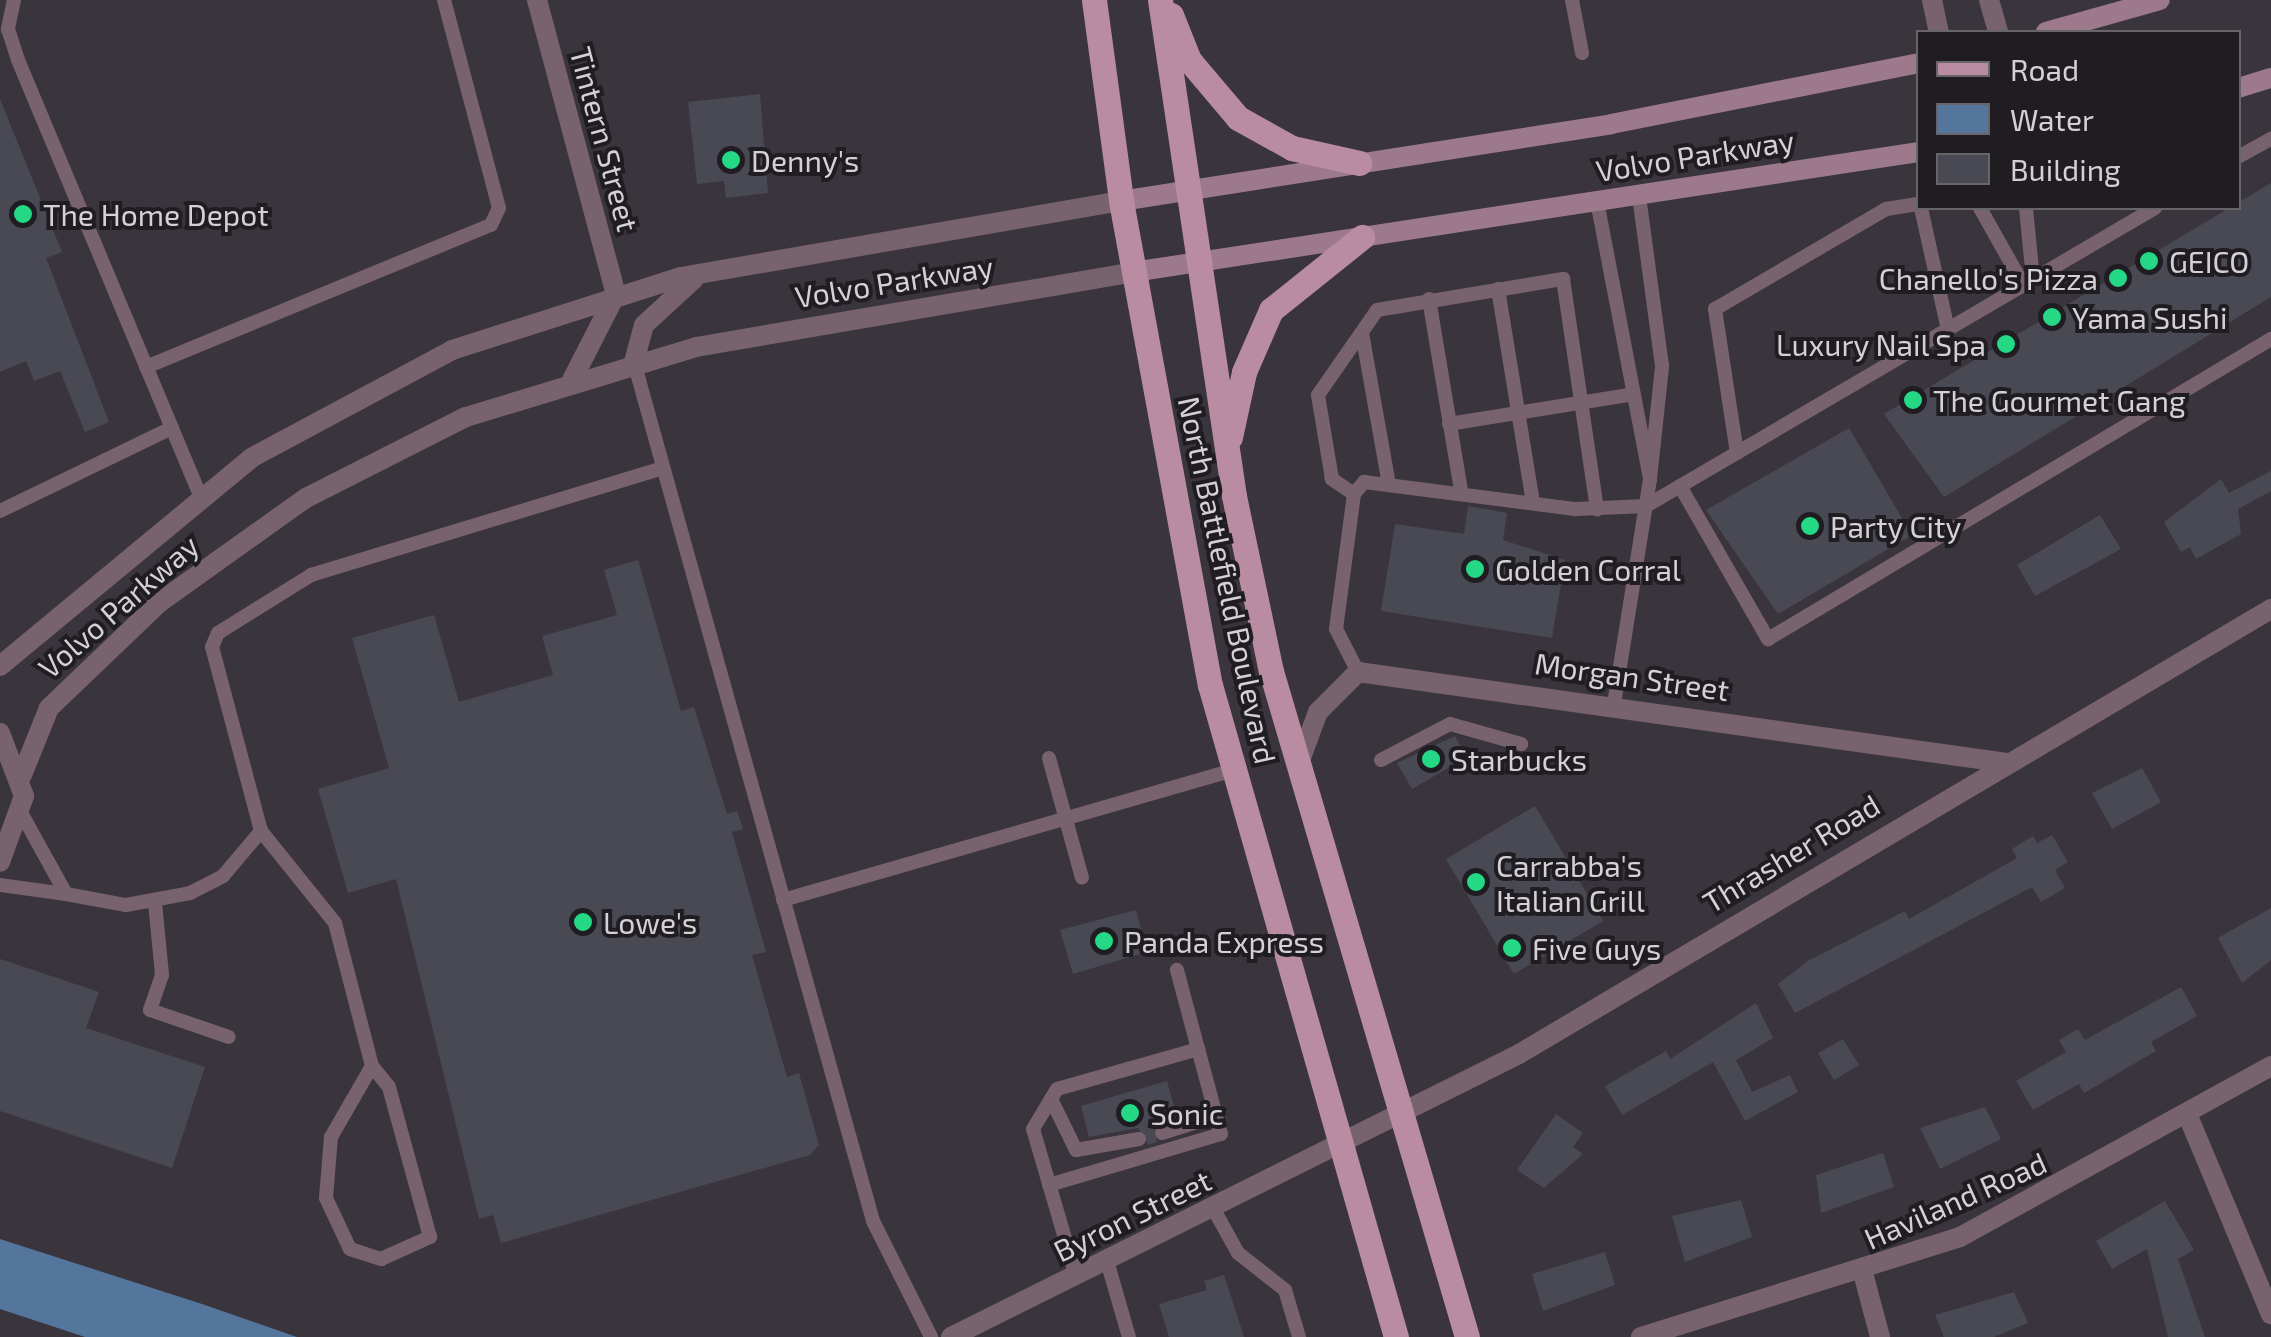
<!DOCTYPE html>
<html>
<head>
<meta charset="utf-8">
<style>
	body { margin:0 }
	#map { position:relative; width:2271px; height:1337px; overflow:hidden; background:#3a343d; font-family:"Exo 2",sans-serif }
	div>[style] { position:absolute }
	[style*='--x'] { left:calc(var(--x)*1px); top:calc(var(--y)*1px); width:calc(var(--w)*1px); rotate:calc(var(--a)*1deg) }
	.water>* { inset:0; background:#54759c }
	.building>* { inset:0; background:#494954 }
	.service>* { height:14px; margin:-7px; padding:0 7px; transform-origin:7px; border-radius:7px; background:#78626d }
	.minor>* { height:20px; margin:-10px; padding:0 10px; transform-origin:10px; border-radius:10px; background:#78626d }
	.secondary>* { height:20px; margin:-10px; padding:0 10px; transform-origin:10px; border-radius:10px; background:#9d7a8b }
	.primary>* { height:25px; margin:-12.5px; padding:0 12.5px; transform-origin:12.5px; border-radius:12.5px; background:#b98ca2 }
	.dots>* { width:28px; height:28px; translate:-50% -50%; box-sizing:border-box; border:5px solid #1f1d21; border-radius:50% }
	span { translate:-50% -50%; white-space:nowrap; text-align:center; line-height:1.15; -webkit-text-stroke:8px #1f1d21; paint-order:stroke }
	.street-label { font-size:30px; color:#d4d0d6 }
	.poi-label { font-size:30px; color:#d4d0d6 }
	.left { translate:0 -50%; text-align:left }
	.right { translate:-100% -50%; text-align:right }
	.legend { position:absolute; left:1916px; top:30px; width:325px; height:180px; box-sizing:border-box; background:#1f1d21; border:2px solid #676569; margin:0; padding:12px 18px; list-style:none; font-size:30px; color:#d4d0d6 }
	.legend li { display:flex; align-items:center; gap:20px; height:50px }
	.legend b { width:50px; border:2px solid #676569 }
</style>
</head>
<body>
<div id="map">
	<div class="water">
		<div style="clip-path:polygon(0 1239px,202px 1304px,297px 1337px,85px 1337px,0 1309px)"></div>
	</div>
	<div class="building">
		<div style="clip-path:polygon(760px 94px,768px 193px,726px 198px,724px 181px,697px 184px,688px 102px)"></div>
		<div style="clip-path:polygon(0 99px,62px 252px,46px 258px,109px 422px,85px 432px,60px 371px,34px 381px,26px 361px,0 372px)"></div>
		<div style="clip-path:polygon(2271px 183px,2271px 297px,1944px 497px,1884px 414px)"></div>
		<div style="clip-path:polygon(1849px 428px,1912px 535px,1778px 614px,1706px 510px)"></div>
		<div style="clip-path:polygon(2271px 471px,2271px 491px,2238px 509px,2241px 534px,2196px 559px,2190px 547px,2181px 552px,2164px 522px,2221px 479px,2229px 493px)"></div>
		<div style="clip-path:polygon(1468px 506px,1507px 513px,1503px 540px,1565px 560px,1552px 638px,1381px 611px,1395px 524px,1464px 534px)"></div>
		<div style="clip-path:polygon(2100px 515px,2121px 549px,2035px 596px,2017px 565px)"></div>
		<div style="clip-path:polygon(638px 560px,681px 711px,694px 707px,727px 814px,737px 811px,743px 829px,732px 832px,766px 952px,752px 955px,787px 1077px,799px 1073px,819px 1145px,810px 1155px,501px 1243px,493px 1215px,479px 1219px,396px 879px,348px 893px,318px 789px,389px 768px,352px 638px,434px 615px,459px 702px,553px 675px,542px 636px,617px 615px,604px 570px)"></div>
		<div style="clip-path:polygon(1455px 736px,1467px 757px,1412px 789px,1397px 763px)"></div>
		<div style="clip-path:polygon(2142px 768px,2161px 802px,2112px 829px,2092px 793px)"></div>
		<div style="clip-path:polygon(1535px 806px,1603px 921px,1514px 974px,1446px 859px)"></div>
		<div style="clip-path:polygon(2052px 835px,2068px 862px,2055px 870px,2065px 888px,2041px 902px,2032px 887px,1795px 1013px,1778px 984px,1808px 961px,1905px 911px,1909px 919px,2017px 858px,2012px 849px,2033px 836px,2037px 843px)"></div>
		<div style="clip-path:polygon(2271px 908px,2271px 960px,2242px 983px,2218px 938px)"></div>
		<div style="clip-path:polygon(1136px 910px,1147px 952px,1073px 974px,1060px 930px)"></div>
		<div style="clip-path:polygon(0 959px,99px 992px,86px 1028px,205px 1067px,172px 1168px,0 1111px)"></div>
		<div style="clip-path:polygon(2181px 987px,2197px 1016px,2151px 1042px,2156px 1051px,2084px 1093px,2079px 1084px,2033px 1110px,2016px 1081px,2066px 1052px,2059px 1040px,2078px 1029px,2085px 1040px)"></div>
		<div style="clip-path:polygon(1756px 1003px,1773px 1038px,1736px 1060px,1752px 1092px,1790px 1075px,1798px 1092px,1745px 1121px,1713px 1062px,1622px 1115px,1605px 1086px,1666px 1051px,1670px 1059px)"></div>
		<div style="clip-path:polygon(1843px 1039px,1859px 1065px,1834px 1080px,1818px 1053px)"></div>
		<div style="clip-path:polygon(1167px 1081px,1177px 1117px,1154px 1127px,1157px 1142px,1148px 1145px,1138px 1128px,1089px 1137px,1081px 1106px)"></div>
		<div style="clip-path:polygon(1985px 1107px,2001px 1139px,1940px 1169px,1920px 1128px)"></div>
		<div style="clip-path:polygon(1556px 1114px,1583px 1133px,1573px 1147px,1583px 1154px,1544px 1188px,1517px 1170px)"></div>
		<div style="clip-path:polygon(1883px 1153px,1894px 1187px,1821px 1213px,1816px 1175px)"></div>
		<div style="clip-path:polygon(1741px 1200px,1752px 1237px,1685px 1262px,1672px 1216px)"></div>
		<div style="clip-path:polygon(2165px 1201px,2194px 1250px,2178px 1259px,2205px 1337px,2168px 1337px,2147px 1249px,2112px 1269px,2096px 1241px)"></div>
		<div style="clip-path:polygon(1605px 1252px,1615px 1285px,1543px 1311px,1532px 1274px)"></div>
		<div style="clip-path:polygon(1224px 1275px,1244px 1337px,1169px 1337px,1159px 1304px,1207px 1290px,1204px 1281px)"></div>
		<div style="clip-path:polygon(2014px 1292px,2028px 1323px,1994px 1337px,1944px 1337px,1935px 1315px)"></div>
	</div>
	<div class="service">
		<div style="--x:14;--y:0;--w:30;--a:102"></div>
		<div style="--x:8;--y:29;--w:33;--a:72"></div>
		<div style="--x:18;--y:60;--w:472;--a:67.3"></div>
		<div style="--x:1572;--y:0;--w:54;--a:79.3"></div>
		<div style="--x:2238;--y:157;--w:38;--a:-29"></div>
		<div style="--x:1597;--y:201;--w:283;--a:79.2"></div>
		<div style="--x:1650;--y:479;--w:114;--a:-83.9"></div>
		<div style="--x:1662;--y:366;--w:173;--a:-97.7"></div>
		<div style="--x:1921;--y:208;--w:125;--a:77.5"></div>
		<div style="--x:1980;--y:208;--w:90;--a:60.6"></div>
		<div style="--x:2026;--y:208;--w:72;--a:84.4"></div>
		<div style="--x:1498;--y:289;--w:216;--a:80.7"></div>
		<div style="--x:1429;--y:299;--w:194;--a:80.5"></div>
		<div style="--x:1362;--y:333;--w:148;--a:79.9"></div>
		<div style="--x:634;--y:362;--w:892;--a:74.45"></div>
		<div style="--x:873;--y:1221;--w:130;--a:63.4"></div>
		<div style="--x:146;--y:367;--w:373;--a:-22.4"></div>
		<div style="--x:491;--y:225;--w:19;--a:-65"></div>
		<div style="--x:499;--y:208;--w:215;--a:-104.8"></div>
		<div style="--x:1449;--y:424;--w:187;--a:-9.2"></div>
		<div style="--x:1737;--y:453;--w:146;--a:-98.7"></div>
		<div style="--x:1715;--y:309;--w:198;--a:-30.3"></div>
		<div style="--x:1886;--y:209;--w:32;--a:-9"></div>
		<div style="--x:1680;--y:486;--w:177;--a:60.1"></div>
		<div style="--x:1768;--y:639;--w:586;--a:-30.81"></div>
		<div style="--x:1354;--y:494;--w:27;--a:-146"></div>
		<div style="--x:1332;--y:479;--w:85;--a:-99.5"></div>
		<div style="--x:1318;--y:395;--w:103;--a:-55.2"></div>
		<div style="--x:1377;--y:310;--w:189;--a:-9.5"></div>
		<div style="--x:1563;--y:279;--w:233;--a:81.6"></div>
		<div style="--x:0;--y:511;--w:191;--a:-25.8"></div>
		<div style="--x:1358;--y:672;--w:48;--a:-117.1"></div>
		<div style="--x:1336;--y:629;--w:136;--a:-82.4"></div>
		<div style="--x:1354;--y:494;--w:16;--a:-50"></div>
		<div style="--x:1364;--y:482;--w:214;--a:7.3"></div>
		<div style="--x:1576;--y:509;--w:70;--a:-2.5"></div>
		<div style="--x:1646;--y:506;--w:590;--a:-30.35"></div>
		<div style="--x:1614;--y:704;--w:228;--a:-80.9"></div>
		<div style="--x:1049;--y:758;--w:124;--a:74.6"></div>
		<div style="--x:1381;--y:760;--w:78;--a:-27.6"></div>
		<div style="--x:1450;--y:724;--w:74;--a:15.7"></div>
		<div style="--x:261;--y:831;--w:118;--a:51.2"></div>
		<div style="--x:335;--y:923;--w:148;--a:75.5"></div>
		<div style="--x:372;--y:1066;--w:82;--a:120"></div>
		<div style="--x:331;--y:1137;--w:61;--a:94.7"></div>
		<div style="--x:326;--y:1198;--w:56;--a:64.8"></div>
		<div style="--x:350;--y:1249;--w:33;--a:18"></div>
		<div style="--x:381;--y:1259;--w:54;--a:-24.2"></div>
		<div style="--x:430;--y:1237;--w:156;--a:-105.3"></div>
		<div style="--x:389;--y:1087;--w:27;--a:-129"></div>
		<div style="--x:0;--y:885;--w:67;--a:7.8"></div>
		<div style="--x:66;--y:894;--w:89;--a:-118.9"></div>
		<div style="--x:66;--y:894;--w:61;--a:10.4"></div>
		<div style="--x:126;--y:905;--w:65;--a:-10.6"></div>
		<div style="--x:190;--y:893;--w:37;--a:-27"></div>
		<div style="--x:223;--y:876;--w:59;--a:-49.8"></div>
		<div style="--x:261;--y:831;--w:190;--a:-104.9"></div>
		<div style="--x:212;--y:647;--w:15;--a:-67"></div>
		<div style="--x:218;--y:633;--w:110;--a:-31.9"></div>
		<div style="--x:311;--y:575;--w:368;--a:-16.9"></div>
		<div style="--x:783;--y:900;--w:469;--a:-16.1"></div>
		<div style="--x:155;--y:902;--w:73;--a:84.5"></div>
		<div style="--x:162;--y:975;--w:37;--a:109"></div>
		<div style="--x:150;--y:1010;--w:83;--a:18.9"></div>
		<div style="--x:1051;--y:1099;--w:57;--a:63.9"></div>
		<div style="--x:1076;--y:1150;--w:64;--a:-9.9"></div>
		<div style="--x:1162;--y:1133;--w:57;--a:-17.5"></div>
		<div style="--x:1049;--y:1185;--w:179;--a:-16.5"></div>
		<div style="--x:1221;--y:1134;--w:88;--a:-105.1"></div>
		<div style="--x:1213;--y:1208;--w:51;--a:60.9"></div>
		<div style="--x:1238;--y:1253;--w:60;--a:38.2"></div>
		<div style="--x:1285;--y:1290;--w:49;--a:73.4"></div>
		<div style="--x:1107;--y:1261;--w:79;--a:73.9"></div>
		<div style="--x:1076;--y:1276;--w:153;--a:-106.3"></div>
		<div style="--x:1033;--y:1129;--w:47;--a:-59"></div>
		<div style="--x:1057;--y:1089;--w:147;--a:-15.8"></div>
		<div style="--x:1198;--y:1049;--w:82;--a:-104.9"></div>
	</div>
	<div class="minor">
		<div style="--x:537;--y:0;--w:304;--a:75"></div>
		<div style="--x:616;--y:294;--w:97;--a:117.1"></div>
		<div style="--x:1932;--y:0;--w:33;--a:78"></div>
		<div style="--x:1989;--y:0;--w:33;--a:74"></div>
		<div style="--x:634;--y:362;--w:38;--a:-75"></div>
		<div style="--x:644;--y:325;--w:68;--a:-42.6"></div>
		<div style="--x:0;--y:666;--w:326;--a:-39.6"></div>
		<div style="--x:251;--y:458;--w:228;--a:-28.2"></div>
		<div style="--x:452;--y:350;--w:240;--a:-17.7"></div>
		<div style="--x:681;--y:277;--w:447;--a:-9.8"></div>
		<div style="--x:0;--y:733;--w:67;--a:69.1"></div>
		<div style="--x:24;--y:796;--w:70;--a:110"></div>
		<div style="--x:1299;--y:763;--w:54;--a:-69.6"></div>
		<div style="--x:1318;--y:712;--w:57;--a:-45"></div>
		<div style="--x:1358;--y:672;--w:655;--a:7.98"></div>
		<div style="--x:22;--y:775;--w:72;--a:-68.1"></div>
		<div style="--x:49;--y:708;--w:153;--a:-43.7"></div>
		<div style="--x:160;--y:602;--w:179;--a:-35.5"></div>
		<div style="--x:306;--y:498;--w:179;--a:-26.9"></div>
		<div style="--x:466;--y:417;--w:240;--a:-16.9"></div>
		<div style="--x:696;--y:347;--w:443;--a:-9.7"></div>
		<div style="--x:2188;--y:1116;--w:215;--a:67.3"></div>
		<div style="--x:1863;--y:1273;--w:66;--a:75.1"></div>
		<div style="--x:951;--y:1337;--w:635;--a:-26.48"></div>
		<div style="--x:1519;--y:1054;--w:874;--a:-30.62"></div>
		<div style="--x:1641;--y:1337;--w:334;--a:-17.4"></div>
		<div style="--x:1960;--y:1237;--w:355;--a:-28.8"></div>
	</div>
	<div class="secondary">
		<div style="--x:2046;--y:32;--w:118;--a:-15.7"></div>
		<div style="--x:2238;--y:88;--w:34;--a:-17"></div>
		<div style="--x:1121;--y:201;--w:496;--a:-8.9"></div>
		<div style="--x:1611;--y:124;--w:313;--a:-11.2"></div>
		<div style="--x:1133;--y:272;--w:794;--a:-8.69"></div>
	</div>
	<div class="primary">
		<div style="--x:1094;--y:0;--w:203;--a:82.3"></div>
		<div style="--x:1121;--y:201;--w:492;--a:79.6"></div>
		<div style="--x:1210;--y:685;--w:678;--a:74.08"></div>
		<div style="--x:1160;--y:0;--w:501;--a:81.51"></div>
		<div style="--x:1234;--y:496;--w:179;--a:78.1"></div>
		<div style="--x:1271;--y:671;--w:694;--a:73.6"></div>
		<div style="--x:1171;--y:15;--w:48;--a:68.2"></div>
		<div style="--x:1189;--y:60;--w:76;--a:49.8"></div>
		<div style="--x:1238;--y:118;--w:62;--a:29.1"></div>
		<div style="--x:1292;--y:148;--w:69;--a:12.6"></div>
		<div style="--x:1230;--y:437;--w:66;--a:-77.8"></div>
		<div style="--x:1244;--y:372;--w:68;--a:-66.5"></div>
		<div style="--x:1271;--y:310;--w:117;--a:-38.7"></div>
	</div>
	<div class="dots">
		<div style="left:731px;top:160px;background:#24d886"></div>
		<div style="left:23px;top:214px;background:#24d886"></div>
		<div style="left:2149px;top:261px;background:#24d886"></div>
		<div style="left:2118px;top:278px;background:#24d886"></div>
		<div style="left:2052px;top:317px;background:#24d886"></div>
		<div style="left:2006px;top:344px;background:#24d886"></div>
		<div style="left:1913px;top:400px;background:#24d886"></div>
		<div style="left:1810px;top:526px;background:#24d886"></div>
		<div style="left:1475px;top:569px;background:#24d886"></div>
		<div style="left:1431px;top:759px;background:#24d886"></div>
		<div style="left:1476px;top:882px;background:#24d886"></div>
		<div style="left:583px;top:922px;background:#24d886"></div>
		<div style="left:1104px;top:941px;background:#24d886"></div>
		<div style="left:1512px;top:948px;background:#24d886"></div>
		<div style="left:1130px;top:1113px;background:#24d886"></div>
	</div>
	<div class="street-label">
		<span style="left:605px;top:139px;rotate:75deg">Tintern Street</span>
		<span style="left:1695px;top:155px;rotate:-9deg">Volvo Parkway</span>
		<span style="left:894px;top:281px;rotate:-9deg">Volvo Parkway</span>
		<span style="left:1228px;top:580px;rotate:78deg">North Battlefield Boulevard</span>
		<span style="left:118px;top:606px;rotate:-41deg">Volvo Parkway</span>
		<span style="left:1632px;top:676px;rotate:8deg">Morgan Street</span>
		<span style="left:1791px;top:853px;rotate:-31deg">Thrasher Road</span>
		<span style="left:1955px;top:1200px;rotate:-24deg">Haviland Road</span>
		<span style="left:1132px;top:1215px;rotate:-26deg">Byron Street</span>
	</div>
	<div class="poi-label">
		<span class="left" style="left:751px;top:160px">Denny's</span>
		<span class="left" style="left:43px;top:214px">The Home Depot</span>
		<span class="left" style="left:2169px;top:261px">GEICO</span>
		<span class="right" style="left:2098px;top:278px">Chanello's Pizza</span>
		<span class="left" style="left:2072px;top:317px">Yama Sushi</span>
		<span class="right" style="left:1986px;top:344px">Luxury Nail Spa</span>
		<span class="left" style="left:1933px;top:400px">The Gourmet Gang</span>
		<span class="left" style="left:1830px;top:526px">Party City</span>
		<span class="left" style="left:1495px;top:569px">Golden Corral</span>
		<span class="left" style="left:1451px;top:759px">Starbucks</span>
		<span class="left" style="left:1496px;top:882px">Carrabba's<br>Italian Grill</span>
		<span class="left" style="left:603px;top:922px">Lowe's</span>
		<span class="left" style="left:1124px;top:941px">Panda Express</span>
		<span class="left" style="left:1532px;top:948px">Five Guys</span>
		<span class="left" style="left:1150px;top:1113px">Sonic</span>
	</div>
	<ul class="legend">
	<li><b style="height:12px;background:#b98ca2"></b>Road</li>
	<li><b style="height:28px;background:#54759c"></b>Water</li>
	<li><b style="height:28px;background:#494954"></b>Building</li>
	</ul>
</div>
</body>
</html>
